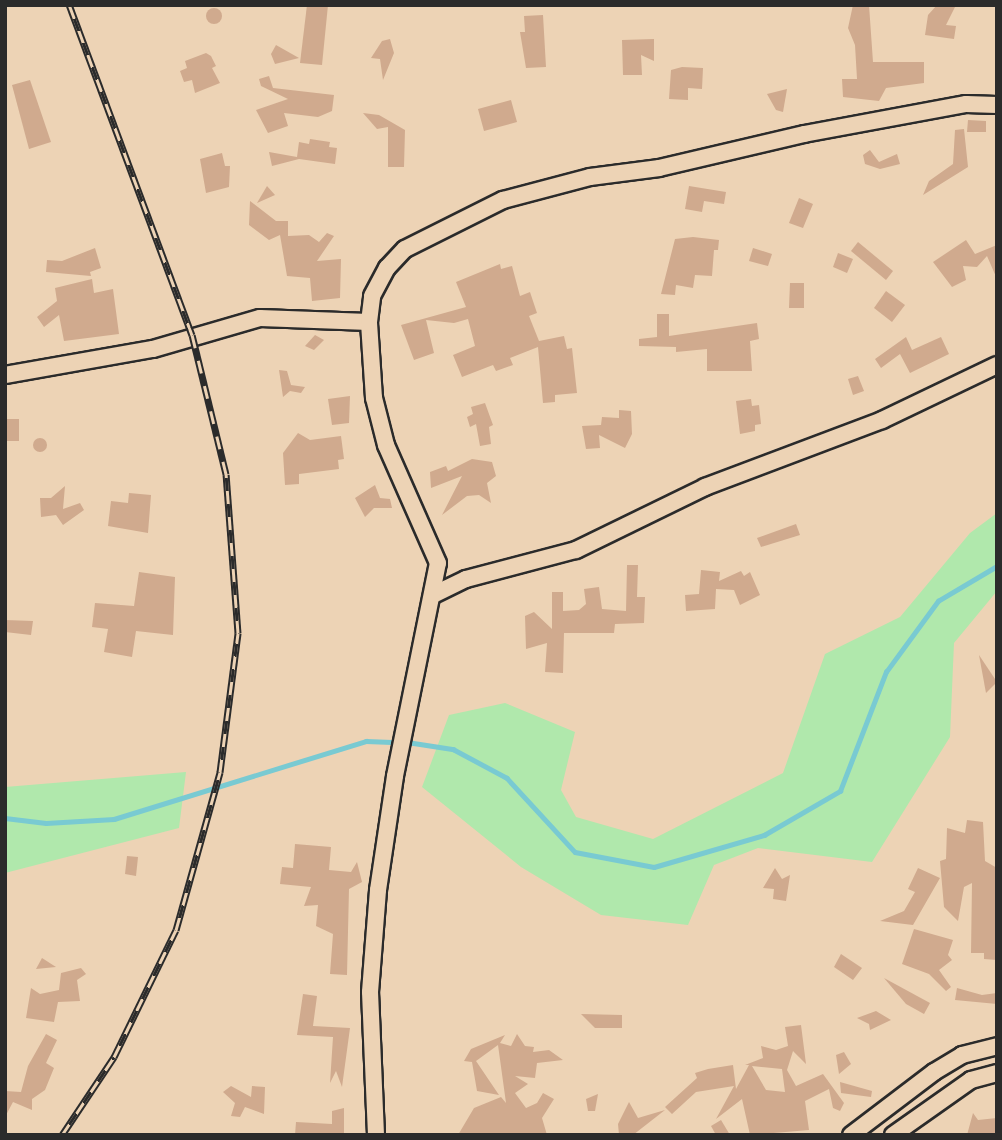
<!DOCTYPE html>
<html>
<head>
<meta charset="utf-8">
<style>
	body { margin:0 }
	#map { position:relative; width:1002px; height:1140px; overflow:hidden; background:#edd3b5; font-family:Dekko,sans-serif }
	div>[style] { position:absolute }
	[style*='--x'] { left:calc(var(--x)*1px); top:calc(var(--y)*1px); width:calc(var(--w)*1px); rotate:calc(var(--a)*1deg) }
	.green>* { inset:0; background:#b0e8ac }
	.stream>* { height:4.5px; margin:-2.25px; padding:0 2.25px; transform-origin:2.25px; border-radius:2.25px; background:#79cad2 }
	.building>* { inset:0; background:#d0aa8e }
	.round { border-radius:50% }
	.roads { filter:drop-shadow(2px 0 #2b2b2b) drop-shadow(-2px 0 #2b2b2b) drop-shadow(0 2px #2b2b2b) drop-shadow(0 -2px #2b2b2b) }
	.minor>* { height:16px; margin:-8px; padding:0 8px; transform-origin:8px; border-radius:8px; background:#edd3b5 }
	.rail>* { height:7px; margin-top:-3.5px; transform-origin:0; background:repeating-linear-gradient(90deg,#edd3b5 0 13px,#2b2b2b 0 26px); box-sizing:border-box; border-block:2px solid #2b2b2b }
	span { translate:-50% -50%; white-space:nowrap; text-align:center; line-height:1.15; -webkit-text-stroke:5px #edd3b5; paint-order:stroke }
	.frame { position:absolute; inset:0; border:7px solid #2b2b2b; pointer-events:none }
</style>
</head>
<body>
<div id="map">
	<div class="green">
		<div style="clip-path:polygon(997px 513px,997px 591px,954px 643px,950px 737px,872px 862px,758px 848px,714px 865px,688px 925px,601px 915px,521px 867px,422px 787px,449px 715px,505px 703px,575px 732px,561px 790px,576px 817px,653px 839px,783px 773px,825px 654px,900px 617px,970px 533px)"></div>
		<div style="clip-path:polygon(186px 772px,179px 828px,5px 873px,5px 787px)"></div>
	</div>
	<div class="stream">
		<div style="--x:407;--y:742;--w:47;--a:8.7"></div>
		<div style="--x:453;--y:749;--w:61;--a:28.2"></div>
		<div style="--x:507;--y:778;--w:100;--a:47.4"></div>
		<div style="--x:575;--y:852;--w:80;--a:10.8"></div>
		<div style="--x:654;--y:867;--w:115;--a:-16.2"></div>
		<div style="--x:764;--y:835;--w:88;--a:-30.1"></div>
		<div style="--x:840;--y:791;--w:128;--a:-68.9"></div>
		<div style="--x:886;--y:672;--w:88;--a:-53.8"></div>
		<div style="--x:938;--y:601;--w:69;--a:-30.7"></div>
		<div style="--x:5;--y:818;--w:41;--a:7"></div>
		<div style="--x:46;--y:823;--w:68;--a:-3.4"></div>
		<div style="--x:114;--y:819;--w:264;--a:-17.2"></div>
		<div style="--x:366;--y:741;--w:32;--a:2"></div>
	</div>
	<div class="building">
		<div style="clip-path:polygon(307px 5px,328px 5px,322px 65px,300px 63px)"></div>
		<div style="clip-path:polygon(853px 5px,869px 5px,873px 62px,924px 62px,924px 83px,886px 88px,879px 101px,843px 97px,842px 79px,857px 79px,855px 45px,848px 28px)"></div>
		<div style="clip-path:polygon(937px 5px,956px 5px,946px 25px,956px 26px,954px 39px,925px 35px,928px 15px)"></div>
		<div class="round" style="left:206px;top:8px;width:16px;height:16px"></div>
		<div style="clip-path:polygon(543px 15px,546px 67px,526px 68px,520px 32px,525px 32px,524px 16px)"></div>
		<div style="clip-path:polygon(390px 39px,394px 53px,383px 80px,380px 59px,371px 58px,382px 41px)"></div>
		<div style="clip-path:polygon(654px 39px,654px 61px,641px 55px,642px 75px,623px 75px,622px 40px)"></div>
		<div style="clip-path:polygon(276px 45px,299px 58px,275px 64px,271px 54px)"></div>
		<div style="clip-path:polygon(206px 53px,211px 56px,216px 66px,212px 68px,220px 83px,195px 93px,192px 80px,184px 82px,180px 71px,187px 68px,185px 61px)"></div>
		<div style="clip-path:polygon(682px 67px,703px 68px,702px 89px,688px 88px,688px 100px,669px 99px,671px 70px)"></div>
		<div style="clip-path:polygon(269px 76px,273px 88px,334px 95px,332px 111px,318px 117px,284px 113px,288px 126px,268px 133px,256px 110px,288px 99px,261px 86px,259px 79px)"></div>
		<div style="clip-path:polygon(30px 80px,51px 142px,29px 149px,12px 85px)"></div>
		<div style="clip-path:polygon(787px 89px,783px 112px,776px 110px,767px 94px)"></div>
		<div style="clip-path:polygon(511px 100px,517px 122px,484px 131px,478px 109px)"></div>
		<div style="clip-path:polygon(363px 113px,379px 115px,405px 130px,404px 167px,388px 167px,388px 127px,377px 129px)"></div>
		<div style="clip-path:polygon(968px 120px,986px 121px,986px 132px,967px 132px)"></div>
		<div style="clip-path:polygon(964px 129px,968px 167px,923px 195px,929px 181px,953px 164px,955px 130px)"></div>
		<div style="clip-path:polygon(310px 139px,330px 142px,329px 147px,337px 148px,335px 164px,299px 159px,272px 166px,269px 152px,297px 157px,299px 142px,309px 144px)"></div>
		<div style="clip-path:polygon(870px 150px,879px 162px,897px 154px,900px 164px,880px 169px,865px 164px,863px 155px)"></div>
		<div style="clip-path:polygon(222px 153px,225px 166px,230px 166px,229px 187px,206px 193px,200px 159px)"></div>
		<div style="clip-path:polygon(267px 186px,275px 195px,257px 203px)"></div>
		<div style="clip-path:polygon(689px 186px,726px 192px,724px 204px,704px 201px,702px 212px,685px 209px)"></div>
		<div style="clip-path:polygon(799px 198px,813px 204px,803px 228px,789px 223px)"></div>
		<div style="clip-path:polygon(250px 201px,276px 221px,288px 221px,288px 236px,309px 235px,319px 242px,327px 233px,334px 236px,317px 261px,341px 259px,340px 298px,312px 301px,310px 278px,287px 276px,280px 235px,269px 240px,249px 225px)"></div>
		<div style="clip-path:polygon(693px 237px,719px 240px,718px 250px,714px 250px,712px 276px,695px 275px,693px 288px,676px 285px,675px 295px,661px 294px,675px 239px)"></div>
		<div style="clip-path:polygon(966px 240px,975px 254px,997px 245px,997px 279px,987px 256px,977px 267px,963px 266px,966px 280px,952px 287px,933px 262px)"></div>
		<div style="clip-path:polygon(858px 242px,893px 271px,886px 280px,851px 251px)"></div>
		<div style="clip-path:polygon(95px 248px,101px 268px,90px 272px,91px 276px,46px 272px,47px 260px,62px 261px)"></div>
		<div style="clip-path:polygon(753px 248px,772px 254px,768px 266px,749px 261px)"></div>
		<div style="clip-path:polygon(838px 253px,853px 259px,847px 273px,833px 267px)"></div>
		<div style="clip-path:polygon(500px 264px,501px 269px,512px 266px,520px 296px,530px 292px,537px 313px,529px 316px,539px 341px,564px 336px,567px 349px,572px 348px,577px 393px,555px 395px,555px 402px,543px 403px,538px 347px,510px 358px,513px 365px,496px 371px,493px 365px,462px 377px,453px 355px,475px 346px,468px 319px,454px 323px,426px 320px,434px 353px,414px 360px,401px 325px,466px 307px,456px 282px)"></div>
		<div style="clip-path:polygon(92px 279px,94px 293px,113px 289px,119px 334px,64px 341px,59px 315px,44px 327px,37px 317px,57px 301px,55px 288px)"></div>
		<div style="clip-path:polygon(790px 283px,804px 283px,804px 308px,789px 308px)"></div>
		<div style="clip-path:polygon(886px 291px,905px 305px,892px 322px,874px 308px)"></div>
		<div style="clip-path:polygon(657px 314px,669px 314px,669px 336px,757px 323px,759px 339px,750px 341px,752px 371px,707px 371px,707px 349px,676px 352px,676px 347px,639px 346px,639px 339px,657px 337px)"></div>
		<div style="clip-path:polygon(315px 335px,324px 340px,314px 350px,305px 346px)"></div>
		<div style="clip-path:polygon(906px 337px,912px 350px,941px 337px,949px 354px,910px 373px,900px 354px,881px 368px,875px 359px)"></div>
		<div style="clip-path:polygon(279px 370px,287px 371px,291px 385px,305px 387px,301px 393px,290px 391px,283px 397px)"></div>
		<div style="clip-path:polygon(858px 376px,864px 391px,853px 395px,848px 379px)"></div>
		<div style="clip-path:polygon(350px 396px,349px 423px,332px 425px,328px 399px)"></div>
		<div style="clip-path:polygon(751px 399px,752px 406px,759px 405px,761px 424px,755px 425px,755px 431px,740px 434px,736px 401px)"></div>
		<div style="clip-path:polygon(485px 403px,493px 425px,489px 427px,491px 444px,480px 446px,476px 424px,470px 427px,467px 417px,473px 414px,471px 407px)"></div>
		<div style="clip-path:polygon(619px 410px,631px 411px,632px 434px,625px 448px,599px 435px,600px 448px,586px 449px,582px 426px,601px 425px,602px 417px,619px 418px)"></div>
		<div style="clip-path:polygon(5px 419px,19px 419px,19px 441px,5px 441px)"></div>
		<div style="clip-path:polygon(298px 433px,310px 440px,341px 436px,344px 459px,338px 460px,339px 469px,299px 474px,299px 484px,285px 485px,283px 453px)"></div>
		<div class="round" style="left:33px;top:438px;width:14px;height:14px"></div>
		<div style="clip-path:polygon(472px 459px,492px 462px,496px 476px,487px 483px,491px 503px,479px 495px,467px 496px,442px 515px,462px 476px,431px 488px,430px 472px,446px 466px,448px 471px)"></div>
		<div style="clip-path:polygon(375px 485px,380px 498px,390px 499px,392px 508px,374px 508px,365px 517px,355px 498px)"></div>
		<div style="clip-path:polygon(65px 486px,63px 509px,80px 503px,84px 510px,63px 525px,56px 515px,41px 517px,40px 498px,51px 498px)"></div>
		<div style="clip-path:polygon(129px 493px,151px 495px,148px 533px,108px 526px,111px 501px,128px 503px)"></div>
		<div style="clip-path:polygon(796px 524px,800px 535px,761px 547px,757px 538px)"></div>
		<div style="clip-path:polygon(627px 565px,638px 565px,637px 597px,645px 597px,644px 623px,615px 624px,614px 633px,564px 633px,563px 673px,545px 672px,547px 643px,526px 649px,525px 616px,534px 612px,552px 629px,552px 592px,563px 592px,563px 611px,579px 610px,586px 604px,584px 589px,599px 587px,602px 609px,626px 611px)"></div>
		<div style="clip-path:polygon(701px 570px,720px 572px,719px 581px,741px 571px,744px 576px,750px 572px,760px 595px,740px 605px,734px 590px,716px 589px,715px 609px,686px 611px,685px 595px,699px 594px)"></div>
		<div style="clip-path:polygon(139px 572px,175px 577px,173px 635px,136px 631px,132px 657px,104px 652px,108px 629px,92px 627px,95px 603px,134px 606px)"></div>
		<div style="clip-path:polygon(5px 620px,33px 621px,31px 635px,5px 632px)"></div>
		<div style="clip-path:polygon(979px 655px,997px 682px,986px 693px)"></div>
		<div style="clip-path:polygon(967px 820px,983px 822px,985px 861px,997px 868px,997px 960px,984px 959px,984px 953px,971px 953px,972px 883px,964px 887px,958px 921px,944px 907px,940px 861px,946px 859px,947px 828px,965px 833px)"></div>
		<div style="clip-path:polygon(295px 844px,331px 847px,329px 870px,351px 872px,357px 862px,362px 882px,349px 889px,347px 975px,330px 974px,333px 934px,316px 926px,318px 905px,304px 906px,311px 887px,280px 884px,282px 867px,293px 868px)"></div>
		<div style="clip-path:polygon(127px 856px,138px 857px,136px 876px,125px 874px)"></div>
		<div style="clip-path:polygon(775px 868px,782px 879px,790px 875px,786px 901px,773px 899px,774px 889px,763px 888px)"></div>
		<div style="clip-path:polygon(918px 868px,940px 878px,913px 925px,880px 921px,904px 911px,915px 892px,908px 889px)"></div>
		<div style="clip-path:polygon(914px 929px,953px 940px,948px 955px,952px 960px,939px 970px,951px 987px,946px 991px,929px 974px,902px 964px)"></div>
		<div style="clip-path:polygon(841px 954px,862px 968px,853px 980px,834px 967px)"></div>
		<div style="clip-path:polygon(42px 958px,56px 967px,36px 969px)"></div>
		<div style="clip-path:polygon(81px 968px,86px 974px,77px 980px,80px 1001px,58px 1002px,54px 1022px,26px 1018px,31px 988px,40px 994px,59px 990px,61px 973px)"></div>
		<div style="clip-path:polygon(884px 978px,930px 1003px,924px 1014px,906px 1004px)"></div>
		<div style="clip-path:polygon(957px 988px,982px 995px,997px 993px,997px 1004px,955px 1000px)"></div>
		<div style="clip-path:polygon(303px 994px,317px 996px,313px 1026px,350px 1028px,342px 1087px,336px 1071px,330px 1083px,333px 1037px,297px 1035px)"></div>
		<div style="clip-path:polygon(876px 1011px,891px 1020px,870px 1030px,869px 1024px,857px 1018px)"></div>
		<div style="clip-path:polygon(581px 1014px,622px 1015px,622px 1028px,595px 1028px)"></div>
		<div style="clip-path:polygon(evenodd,801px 1025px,806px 1064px,793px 1051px,787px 1070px,796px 1086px,823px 1074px,844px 1103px,840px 1111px,833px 1108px,829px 1089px,805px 1101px,809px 1130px,750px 1135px,742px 1099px,716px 1119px,734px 1086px,696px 1092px,672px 1114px,665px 1107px,697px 1078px,695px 1073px,708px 1069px,733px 1065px,736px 1089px,749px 1065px,745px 1065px,763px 1058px,761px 1046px,776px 1050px,788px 1046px,785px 1027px,801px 1025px,752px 1066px,782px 1069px,785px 1092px,766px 1090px,752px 1066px)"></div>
		<div style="clip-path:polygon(46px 1034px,57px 1040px,46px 1063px,54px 1068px,45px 1090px,32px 1099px,32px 1110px,13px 1102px,5px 1117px,5px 1091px,21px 1092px,28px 1066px)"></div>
		<div style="clip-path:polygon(517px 1034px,525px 1046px,534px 1047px,533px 1052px,549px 1050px,563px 1060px,537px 1063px,535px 1078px,515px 1076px,528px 1084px,515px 1093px,526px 1108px,537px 1103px,543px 1093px,554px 1099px,542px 1118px,547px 1135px,458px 1135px,474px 1108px,501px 1097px,506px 1103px,498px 1045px,476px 1061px,499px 1095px,477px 1091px,472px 1062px,464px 1061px,471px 1049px,505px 1035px,500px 1043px,511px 1046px)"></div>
		<div style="clip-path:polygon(844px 1052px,851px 1064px,839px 1074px,836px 1055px)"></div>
		<div style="clip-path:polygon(840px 1082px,872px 1091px,871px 1097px,841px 1093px)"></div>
		<div style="clip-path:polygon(231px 1086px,251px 1097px,252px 1086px,265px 1087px,264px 1114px,245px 1107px,240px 1117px,231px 1116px,235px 1103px,223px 1092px)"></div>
		<div style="clip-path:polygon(598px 1094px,595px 1111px,588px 1111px,586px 1099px)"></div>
		<div style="clip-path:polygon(629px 1102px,638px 1118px,665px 1110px,633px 1135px,619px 1135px,618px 1124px)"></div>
		<div style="clip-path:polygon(344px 1108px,344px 1135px,295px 1135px,296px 1122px,332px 1124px,332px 1111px)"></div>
		<div style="clip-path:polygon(973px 1113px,978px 1120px,997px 1118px,997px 1135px,967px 1135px)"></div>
		<div style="clip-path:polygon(721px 1120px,730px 1135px,716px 1135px,711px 1126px)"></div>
	</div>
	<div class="roads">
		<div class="minor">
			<div style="--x:5;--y:375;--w:150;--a:-10"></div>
			<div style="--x:153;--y:349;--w:111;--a:-16.2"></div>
			<div style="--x:260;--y:318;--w:109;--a:2.1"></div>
			<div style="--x:435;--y:594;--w:34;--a:-26"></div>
			<div style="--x:466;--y:579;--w:114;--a:-14.8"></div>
			<div style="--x:576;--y:550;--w:144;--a:-26"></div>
			<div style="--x:705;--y:487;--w:189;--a:-20.7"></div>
			<div style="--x:882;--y:420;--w:127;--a:-25.6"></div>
			<div style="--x:376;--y:1135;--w:143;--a:-92.4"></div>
			<div style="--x:370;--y:992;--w:102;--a:-85.5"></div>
			<div style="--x:378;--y:890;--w:115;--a:-81.5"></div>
			<div style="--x:395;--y:776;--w:217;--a:-78.6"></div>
			<div style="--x:438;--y:563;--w:129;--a:-113.8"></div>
			<div style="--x:386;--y:445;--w:49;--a:-104.3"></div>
			<div style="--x:374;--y:398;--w:76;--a:-93.8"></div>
			<div style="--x:369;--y:322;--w:26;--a:-83"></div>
			<div style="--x:372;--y:296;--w:32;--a:-62"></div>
			<div style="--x:387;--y:268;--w:26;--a:-47"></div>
			<div style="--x:405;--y:249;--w:110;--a:-26.6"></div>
			<div style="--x:503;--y:200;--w:90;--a:-14.8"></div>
			<div style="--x:590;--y:177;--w:70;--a:-7.4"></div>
			<div style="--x:659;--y:168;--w:149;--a:-13.2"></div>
			<div style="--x:804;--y:134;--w:165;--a:-10.5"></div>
			<div style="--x:966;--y:104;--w:31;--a:2"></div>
			<div style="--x:851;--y:1135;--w:104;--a:-37.2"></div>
			<div style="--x:934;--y:1072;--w:33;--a:-31"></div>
			<div style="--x:962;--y:1055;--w:36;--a:-14"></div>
			<div style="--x:893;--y:1135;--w:95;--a:-35.2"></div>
			<div style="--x:971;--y:1080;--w:27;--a:-15"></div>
		</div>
	</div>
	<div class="rail">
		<div style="--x:62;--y:1135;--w:94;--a:-56.3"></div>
		<div style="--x:114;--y:1057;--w:141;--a:-64"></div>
		<div style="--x:176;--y:930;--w:164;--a:-74.4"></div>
		<div style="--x:220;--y:772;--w:140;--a:-82.6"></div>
		<div style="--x:238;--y:633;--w:159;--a:-94.3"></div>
		<div style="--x:226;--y:474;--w:143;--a:-103.7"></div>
		<div style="--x:192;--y:335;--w:352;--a:-110.4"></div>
	</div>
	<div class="frame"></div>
</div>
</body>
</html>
